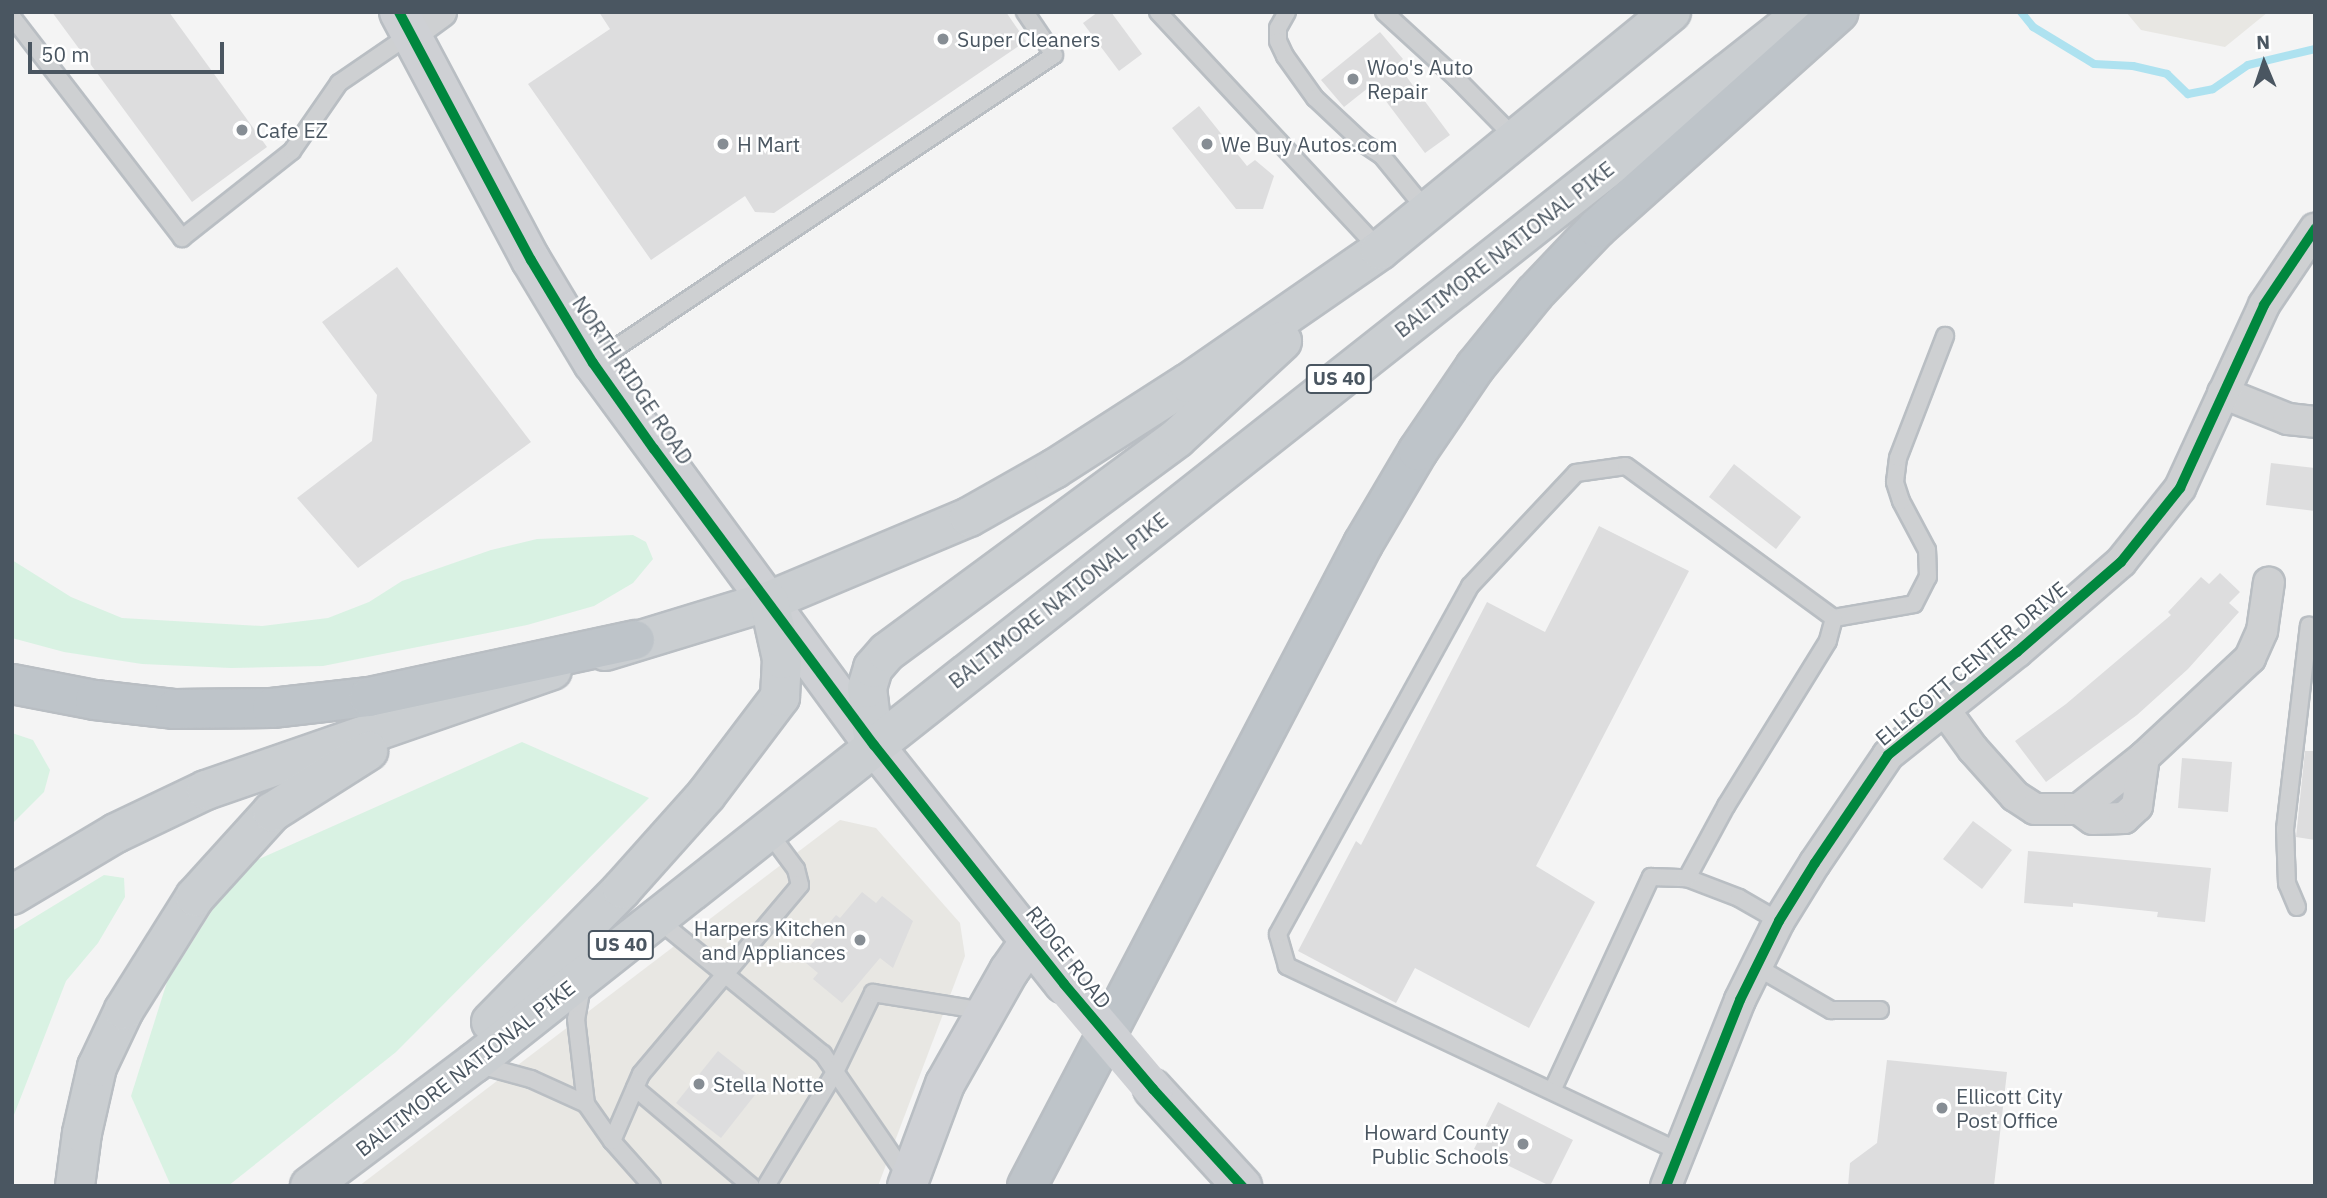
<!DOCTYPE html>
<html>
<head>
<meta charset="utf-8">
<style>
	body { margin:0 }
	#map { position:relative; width:2327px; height:1198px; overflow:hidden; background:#f4f4f4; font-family:"IBM Plex Sans",sans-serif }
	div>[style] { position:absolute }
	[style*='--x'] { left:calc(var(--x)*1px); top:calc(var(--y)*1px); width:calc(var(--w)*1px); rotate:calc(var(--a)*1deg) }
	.commercial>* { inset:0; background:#e8e7e3 }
	.green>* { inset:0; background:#d9f2e3 }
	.stream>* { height:8px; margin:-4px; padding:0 4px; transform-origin:4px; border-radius:4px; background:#aee2f0 }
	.building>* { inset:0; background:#ddddde }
	.roads { filter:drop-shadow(2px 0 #b9bec3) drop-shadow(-2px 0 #b9bec3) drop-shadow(0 2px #b9bec3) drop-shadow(0 -2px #b9bec3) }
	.lane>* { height:16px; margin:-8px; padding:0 8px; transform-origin:8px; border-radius:8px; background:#ced0d2 }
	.street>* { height:30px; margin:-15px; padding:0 15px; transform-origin:15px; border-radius:15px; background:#ced0d2 }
	.secondary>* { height:38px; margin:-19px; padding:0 19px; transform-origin:19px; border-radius:19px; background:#ced0d4 }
	.primary>* { height:38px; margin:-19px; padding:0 19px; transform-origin:19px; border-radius:19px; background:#caced1 }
	.highway>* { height:38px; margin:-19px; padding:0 19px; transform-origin:19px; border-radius:19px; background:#bec4c9 }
	.secondary-bridge>* { height:38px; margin:-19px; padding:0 19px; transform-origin:19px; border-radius:19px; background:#ced0d4 }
	.cycleway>* { height:10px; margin:-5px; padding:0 5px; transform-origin:5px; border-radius:5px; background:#00873e }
	.dots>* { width:19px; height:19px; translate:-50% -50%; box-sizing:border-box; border:4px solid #fff; border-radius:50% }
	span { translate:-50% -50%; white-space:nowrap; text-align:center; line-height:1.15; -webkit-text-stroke:5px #fff; paint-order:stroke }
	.shield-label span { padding:2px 5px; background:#fff; border:2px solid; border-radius:5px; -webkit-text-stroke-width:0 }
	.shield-label { font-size:19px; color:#4a5661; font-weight:700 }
	.poi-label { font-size:21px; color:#4a5661 }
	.left { translate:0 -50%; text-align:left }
	.right { translate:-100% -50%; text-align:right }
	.street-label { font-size:21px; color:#4a5661 }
	.frame { position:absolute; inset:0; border:14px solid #4a5661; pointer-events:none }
	.north { position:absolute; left:2229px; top:28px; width:70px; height:70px; -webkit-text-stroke:5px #fff; paint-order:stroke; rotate:358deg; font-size:19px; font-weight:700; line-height:28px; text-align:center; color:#4a5661 }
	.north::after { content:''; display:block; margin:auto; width:24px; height:32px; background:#4a5661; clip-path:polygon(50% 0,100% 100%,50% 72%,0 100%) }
	.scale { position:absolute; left:28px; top:42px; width:196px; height:32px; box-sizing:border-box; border:4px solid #4a5661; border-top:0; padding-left:9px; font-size:21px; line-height:24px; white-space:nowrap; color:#4a5661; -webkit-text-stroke:5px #fff; paint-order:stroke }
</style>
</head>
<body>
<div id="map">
	<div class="commercial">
		<div style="clip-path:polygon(2126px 12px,2268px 12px,2225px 47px,2141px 30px)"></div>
		<div style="clip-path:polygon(840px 820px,876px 828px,960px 923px,965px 956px,878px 1186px,359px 1186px)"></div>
	</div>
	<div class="green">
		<div style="clip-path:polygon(633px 535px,646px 542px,653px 559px,633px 583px,594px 606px,527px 625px,323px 666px,231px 668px,142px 664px,64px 652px,12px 638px,12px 560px,71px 597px,122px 618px,262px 626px,328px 618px,369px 602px,402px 581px,491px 550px,537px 539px)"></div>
		<div style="clip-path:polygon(12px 733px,33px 740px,50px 770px,44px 792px,12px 824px)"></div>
		<div style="clip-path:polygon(522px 742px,649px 798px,396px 1052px,228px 1186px,171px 1186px,131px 1096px,167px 982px,239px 868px)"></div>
		<div style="clip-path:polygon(104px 875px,124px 878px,125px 897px,98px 943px,66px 981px,12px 1120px,12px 931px)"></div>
	</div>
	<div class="stream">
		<div style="--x:2021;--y:12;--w:19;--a:51"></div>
		<div style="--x:2033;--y:27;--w:71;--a:31.2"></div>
		<div style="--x:2094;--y:64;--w:39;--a:3"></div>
		<div style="--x:2133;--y:66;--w:35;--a:13"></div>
		<div style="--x:2167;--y:74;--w:29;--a:44"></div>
		<div style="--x:2188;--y:94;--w:25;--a:-11"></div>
		<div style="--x:2213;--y:89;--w:42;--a:-34.4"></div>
		<div style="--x:2248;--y:65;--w:69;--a:-13.4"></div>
	</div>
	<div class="building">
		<div style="clip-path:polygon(52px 12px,169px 12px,267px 147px,192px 202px)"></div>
		<div style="clip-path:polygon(599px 12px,1006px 12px,1026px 41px,774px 213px,755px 212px,745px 196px,651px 260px,528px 84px,610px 29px)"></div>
		<div style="clip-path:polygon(1098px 12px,1111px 12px,1142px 54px,1119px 71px,1083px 23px)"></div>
		<div style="clip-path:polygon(1380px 32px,1403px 59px,1397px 64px,1450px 135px,1425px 153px,1373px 84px,1344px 107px,1321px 80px)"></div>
		<div style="clip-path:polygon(1199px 106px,1247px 166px,1255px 160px,1274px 176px,1263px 209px,1236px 209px,1172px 128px)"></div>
		<div style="clip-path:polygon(397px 267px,531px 442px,358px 568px,297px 498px,372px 441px,377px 395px,322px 322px)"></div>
		<div style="clip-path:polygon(2271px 463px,2315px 468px,2315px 511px,2266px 505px)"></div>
		<div style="clip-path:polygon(1734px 464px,1801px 517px,1776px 549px,1709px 497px)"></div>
		<div style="clip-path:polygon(1599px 526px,1689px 571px,1536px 866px,1595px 902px,1529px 1028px,1415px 968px,1396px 1003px,1298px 951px,1356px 841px,1361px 845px,1487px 602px,1545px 632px)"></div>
		<div style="clip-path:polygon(2220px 573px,2240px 592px,2229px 603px,2239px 612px,2188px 669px,2137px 715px,2046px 782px,2015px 741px,2066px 704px,2171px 615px,2168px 612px,2201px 577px,2209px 584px)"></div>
		<div style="clip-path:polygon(2305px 751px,2315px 751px,2315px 840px,2296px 837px)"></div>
		<div style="clip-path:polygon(2182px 758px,2232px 762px,2228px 812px,2178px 808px)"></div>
		<div style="clip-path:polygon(1973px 821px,2012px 850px,1982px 889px,1943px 859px)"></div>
		<div style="clip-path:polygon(2028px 851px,2211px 868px,2205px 922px,2157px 917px,2158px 912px,2073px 903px,2073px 907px,2024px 903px)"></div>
		<div style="clip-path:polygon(862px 892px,876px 903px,882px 896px,913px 921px,893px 968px,880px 958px,842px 1003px,813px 979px,818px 973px,800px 958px,836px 915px,840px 918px)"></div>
		<div style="clip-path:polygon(718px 1051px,762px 1086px,721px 1138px,676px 1103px)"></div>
		<div style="clip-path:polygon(1887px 1060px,2007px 1072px,1994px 1186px,1848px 1186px,1850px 1163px,1877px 1143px)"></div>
		<div style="clip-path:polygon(1498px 1102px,1573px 1140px,1550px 1186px,1474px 1149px)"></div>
	</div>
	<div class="roads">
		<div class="lane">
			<div style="--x:1158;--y:12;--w:325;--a:47"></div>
			<div style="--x:1287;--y:12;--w:18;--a:119"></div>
			<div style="--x:1278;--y:28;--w:13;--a:90"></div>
			<div style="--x:1278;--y:41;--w:17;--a:65"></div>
			<div style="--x:1285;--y:56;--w:52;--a:54.5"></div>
			<div style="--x:1315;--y:98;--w:66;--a:43.2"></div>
			<div style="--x:1363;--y:143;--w:23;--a:34"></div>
			<div style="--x:1382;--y:156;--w:71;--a:50.7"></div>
			<div style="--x:1384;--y:12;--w:98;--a:42.5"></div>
			<div style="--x:1456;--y:78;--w:84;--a:45.5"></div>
			<div style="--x:12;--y:17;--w:279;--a:52.4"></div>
			<div style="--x:182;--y:238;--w:140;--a:-38.3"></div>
			<div style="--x:292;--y:151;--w:83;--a:-55.3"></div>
			<div style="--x:339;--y:83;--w:88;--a:-34.4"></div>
			<div style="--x:593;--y:363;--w:554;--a:-33.75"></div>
			<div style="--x:1054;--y:55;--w:52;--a:-124"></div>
			<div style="--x:1834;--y:618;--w:81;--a:-9.9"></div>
			<div style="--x:1914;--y:604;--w:30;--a:-63"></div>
			<div style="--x:1928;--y:577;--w:27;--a:-92"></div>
			<div style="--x:1927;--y:550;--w:55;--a:-118"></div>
			<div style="--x:1901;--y:501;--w:20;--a:-108"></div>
			<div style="--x:1895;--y:482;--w:24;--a:-83"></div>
			<div style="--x:1898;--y:458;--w:131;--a:-68.9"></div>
			<div style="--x:2297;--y:907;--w:25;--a:-113"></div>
			<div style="--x:2287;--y:884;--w:55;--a:-92.1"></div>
			<div style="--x:2285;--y:829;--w:205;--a:-83.3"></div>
			<div style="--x:656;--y:918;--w:215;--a:39.2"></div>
			<div style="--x:823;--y:1054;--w:150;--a:55.6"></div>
			<div style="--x:1757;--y:967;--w:86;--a:30.2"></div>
			<div style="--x:1831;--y:1010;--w:49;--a:0"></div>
			<div style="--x:582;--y:986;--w:34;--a:100"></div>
			<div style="--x:576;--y:1019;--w:86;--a:83.3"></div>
			<div style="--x:586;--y:1104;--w:45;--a:54.9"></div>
			<div style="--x:612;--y:1141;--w:60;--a:48.4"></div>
			<div style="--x:476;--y:1064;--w:57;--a:15.3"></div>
			<div style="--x:531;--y:1079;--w:60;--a:24.4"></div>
			<div style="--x:635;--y:1088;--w:152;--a:40.2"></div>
			<div style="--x:1552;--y:1091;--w:236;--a:-65.2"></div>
			<div style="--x:1651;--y:877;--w:36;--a:2"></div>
			<div style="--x:1687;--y:878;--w:56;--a:21"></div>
			<div style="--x:1739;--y:898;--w:46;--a:29.9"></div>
			<div style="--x:612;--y:1141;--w:73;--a:-66.6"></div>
			<div style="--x:641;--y:1074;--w:247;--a:-49.9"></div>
			<div style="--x:800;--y:885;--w:16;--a:-104"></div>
			<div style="--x:796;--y:869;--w:49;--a:-126.6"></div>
			<div style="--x:1680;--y:1152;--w:435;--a:-154.7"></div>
			<div style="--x:1287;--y:966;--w:33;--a:-106"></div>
			<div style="--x:1278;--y:934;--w:397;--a:-61.1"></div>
			<div style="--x:1470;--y:586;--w:155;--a:-46.8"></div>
			<div style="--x:1576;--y:473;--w:50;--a:-8"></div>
			<div style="--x:1626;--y:466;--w:258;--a:36.2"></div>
			<div style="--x:1834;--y:618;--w:24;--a:105"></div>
			<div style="--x:1828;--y:641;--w:194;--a:121.7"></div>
			<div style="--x:1726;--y:806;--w:82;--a:118.4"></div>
			<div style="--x:766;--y:1186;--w:133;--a:-58.8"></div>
			<div style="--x:835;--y:1072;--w:88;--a:-64.3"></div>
			<div style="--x:873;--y:993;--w:114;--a:9.1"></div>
		</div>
		<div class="street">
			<div style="--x:412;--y:33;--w:36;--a:-36"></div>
			<div style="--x:2223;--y:393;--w:70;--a:21.8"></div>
			<div style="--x:2288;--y:419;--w:27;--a:6"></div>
			<div style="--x:1944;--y:709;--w:49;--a:54.1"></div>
			<div style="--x:1973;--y:749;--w:63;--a:48.2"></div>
			<div style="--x:2015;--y:796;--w:24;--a:33"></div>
			<div style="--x:2035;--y:809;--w:44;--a:0"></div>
			<div style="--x:2079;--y:809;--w:83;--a:-38.7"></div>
			<div style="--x:2144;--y:757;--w:145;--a:-43"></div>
			<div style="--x:2250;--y:658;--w:30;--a:-66"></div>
			<div style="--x:2262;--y:631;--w:49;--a:-81.9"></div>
			<div style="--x:2079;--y:809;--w:17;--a:36"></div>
			<div style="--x:2093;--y:819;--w:31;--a:-2"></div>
			<div style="--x:2124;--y:818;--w:18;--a:-43"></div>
			<div style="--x:2137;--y:806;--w:49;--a:-81.9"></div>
			<div style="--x:1666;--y:1186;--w:200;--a:-68.3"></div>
			<div style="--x:1740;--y:1000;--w:88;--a:-63.7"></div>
			<div style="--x:1779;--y:921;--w:68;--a:-58.2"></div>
			<div style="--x:1815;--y:863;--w:130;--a:-55.9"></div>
			<div style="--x:1888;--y:755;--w:165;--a:-38.6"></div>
			<div style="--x:2017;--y:652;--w:138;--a:-40.9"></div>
			<div style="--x:2121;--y:562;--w:95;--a:-51.4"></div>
			<div style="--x:2180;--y:488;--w:201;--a:-65.3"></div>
			<div style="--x:2264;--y:305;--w:92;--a:-56.1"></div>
		</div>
		<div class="secondary">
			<div style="--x:399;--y:12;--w:281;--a:62"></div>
			<div style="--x:531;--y:260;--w:120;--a:59"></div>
			<div style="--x:593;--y:363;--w:474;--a:53.7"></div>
			<div style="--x:874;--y:745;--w:305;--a:51.5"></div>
			<div style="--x:1153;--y:1089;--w:132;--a:47.5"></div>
			<div style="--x:907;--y:1186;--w:109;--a:-69.6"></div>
			<div style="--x:945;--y:1084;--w:130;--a:-60.5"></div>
			<div style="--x:1009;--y:971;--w:38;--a:-55"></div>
		</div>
		<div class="primary">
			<div style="--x:605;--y:651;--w:171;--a:-17"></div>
			<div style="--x:769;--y:601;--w:217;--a:-22.8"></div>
			<div style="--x:969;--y:517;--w:98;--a:-29.5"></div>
			<div style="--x:1054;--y:469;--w:159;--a:-32.7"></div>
			<div style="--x:1188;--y:383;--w:234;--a:-34.7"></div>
			<div style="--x:1380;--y:250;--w:376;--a:-39.3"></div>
			<div style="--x:874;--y:745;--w:57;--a:-97"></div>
			<div style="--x:867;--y:688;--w:21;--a:-73"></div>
			<div style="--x:873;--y:668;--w:21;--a:-49"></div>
			<div style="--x:887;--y:652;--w:360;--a:-36.4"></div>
			<div style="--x:1177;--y:438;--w:143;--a:-42.7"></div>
			<div style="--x:12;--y:895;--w:121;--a:-30.8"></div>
			<div style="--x:116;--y:833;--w:100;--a:-25.5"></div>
			<div style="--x:206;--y:790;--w:366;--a:-19.1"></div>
			<div style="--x:491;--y:1022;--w:187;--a:-45.4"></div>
			<div style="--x:622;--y:889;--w:126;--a:-48.2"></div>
			<div style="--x:706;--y:795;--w:123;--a:-52.9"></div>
			<div style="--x:780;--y:697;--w:38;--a:-87"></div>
			<div style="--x:782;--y:659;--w:59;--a:-102.6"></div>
			<div style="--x:75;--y:1186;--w:53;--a:-82.5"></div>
			<div style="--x:82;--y:1133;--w:68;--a:-77.2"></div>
			<div style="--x:97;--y:1067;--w:63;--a:-64.7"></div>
			<div style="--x:124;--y:1010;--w:133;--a:-57.9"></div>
			<div style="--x:195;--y:897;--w:115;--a:-47.8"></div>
			<div style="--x:272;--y:812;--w:114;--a:-32.4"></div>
			<div style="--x:310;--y:1186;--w:205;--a:-36.9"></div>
			<div style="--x:474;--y:1063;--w:1696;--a:-38.3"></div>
		</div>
		<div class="highway">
			<div style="--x:12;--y:684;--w:85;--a:10.9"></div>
			<div style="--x:95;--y:700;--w:81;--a:6.4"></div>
			<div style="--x:175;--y:709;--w:97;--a:-0.6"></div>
			<div style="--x:272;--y:708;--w:98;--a:-6.5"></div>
			<div style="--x:369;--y:697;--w:272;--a:-12.1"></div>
			<div style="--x:1027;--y:1186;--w:725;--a:-62.37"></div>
			<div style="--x:1363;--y:544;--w:108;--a:-59.4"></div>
			<div style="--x:1418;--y:451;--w:102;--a:-55.8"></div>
			<div style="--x:1475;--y:367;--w:95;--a:-51"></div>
			<div style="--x:1535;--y:293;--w:90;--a:-46.4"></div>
			<div style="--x:1597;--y:228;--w:324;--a:-41.8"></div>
		</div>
	</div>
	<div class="secondary-bridge">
		<div style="--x:1064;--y:984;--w:138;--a:49.7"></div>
	</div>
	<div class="cycleway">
		<div style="--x:399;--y:12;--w:281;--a:62"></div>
		<div style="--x:531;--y:260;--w:120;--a:59"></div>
		<div style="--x:593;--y:363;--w:105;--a:54.7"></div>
		<div style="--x:654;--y:449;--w:369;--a:53.4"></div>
		<div style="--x:874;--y:745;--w:305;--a:51.5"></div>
		<div style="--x:1064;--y:984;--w:138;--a:49.7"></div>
		<div style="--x:1153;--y:1089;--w:132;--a:47.5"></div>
		<div style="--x:1666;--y:1186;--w:200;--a:-68.3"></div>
		<div style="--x:1740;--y:1000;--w:88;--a:-63.7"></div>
		<div style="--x:1779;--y:921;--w:68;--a:-58.2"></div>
		<div style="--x:1815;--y:863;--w:130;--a:-55.9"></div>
		<div style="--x:1888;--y:755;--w:165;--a:-38.6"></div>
		<div style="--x:2017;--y:652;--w:138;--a:-40.9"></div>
		<div style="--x:2121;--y:562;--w:95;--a:-51.4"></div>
		<div style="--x:2180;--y:488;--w:201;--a:-65.3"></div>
		<div style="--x:2264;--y:305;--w:92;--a:-56.1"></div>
	</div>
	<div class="dots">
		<div style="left:943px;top:39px;background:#868d94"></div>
		<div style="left:1353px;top:79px;background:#868d94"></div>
		<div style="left:242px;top:130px;background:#868d94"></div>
		<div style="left:723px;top:144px;background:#868d94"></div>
		<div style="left:1207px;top:144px;background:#868d94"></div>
		<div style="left:860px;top:940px;background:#868d94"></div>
		<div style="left:699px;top:1084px;background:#868d94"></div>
		<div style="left:1942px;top:1108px;background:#868d94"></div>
		<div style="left:1523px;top:1144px;background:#868d94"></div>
	</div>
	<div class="shield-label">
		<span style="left:1339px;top:379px">US 40</span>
		<span style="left:621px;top:945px">US 40</span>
	</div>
	<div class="poi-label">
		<span class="left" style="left:957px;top:39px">Super Cleaners</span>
		<span class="left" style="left:1367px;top:79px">Woo's Auto<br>Repair</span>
		<span class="left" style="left:256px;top:130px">Cafe EZ</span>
		<span class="left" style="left:737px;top:144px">H Mart</span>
		<span class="left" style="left:1221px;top:144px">We Buy Autos.com</span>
		<span class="right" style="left:846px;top:940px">Harpers Kitchen<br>and Appliances</span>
		<span class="left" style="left:713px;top:1084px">Stella Notte</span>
		<span class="left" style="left:1956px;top:1108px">Ellicott City<br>Post Office</span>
		<span class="right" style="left:1509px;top:1144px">Howard County<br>Public Schools</span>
	</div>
	<div class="street-label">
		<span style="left:1504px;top:249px;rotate:-38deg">BALTIMORE NATIONAL PIKE</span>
		<span style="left:633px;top:380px;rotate:56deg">NORTH RIDGE ROAD</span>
		<span style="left:1058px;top:600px;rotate:-38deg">BALTIMORE NATIONAL PIKE</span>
		<span style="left:1971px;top:663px;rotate:-40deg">ELLICOTT CENTER DRIVE</span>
		<span style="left:1069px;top:957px;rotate:52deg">RIDGE ROAD</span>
		<span style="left:465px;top:1068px;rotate:-38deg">BALTIMORE NATIONAL PIKE</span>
	</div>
	<div class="frame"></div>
	<div class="north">N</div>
	<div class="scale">50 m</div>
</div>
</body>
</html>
